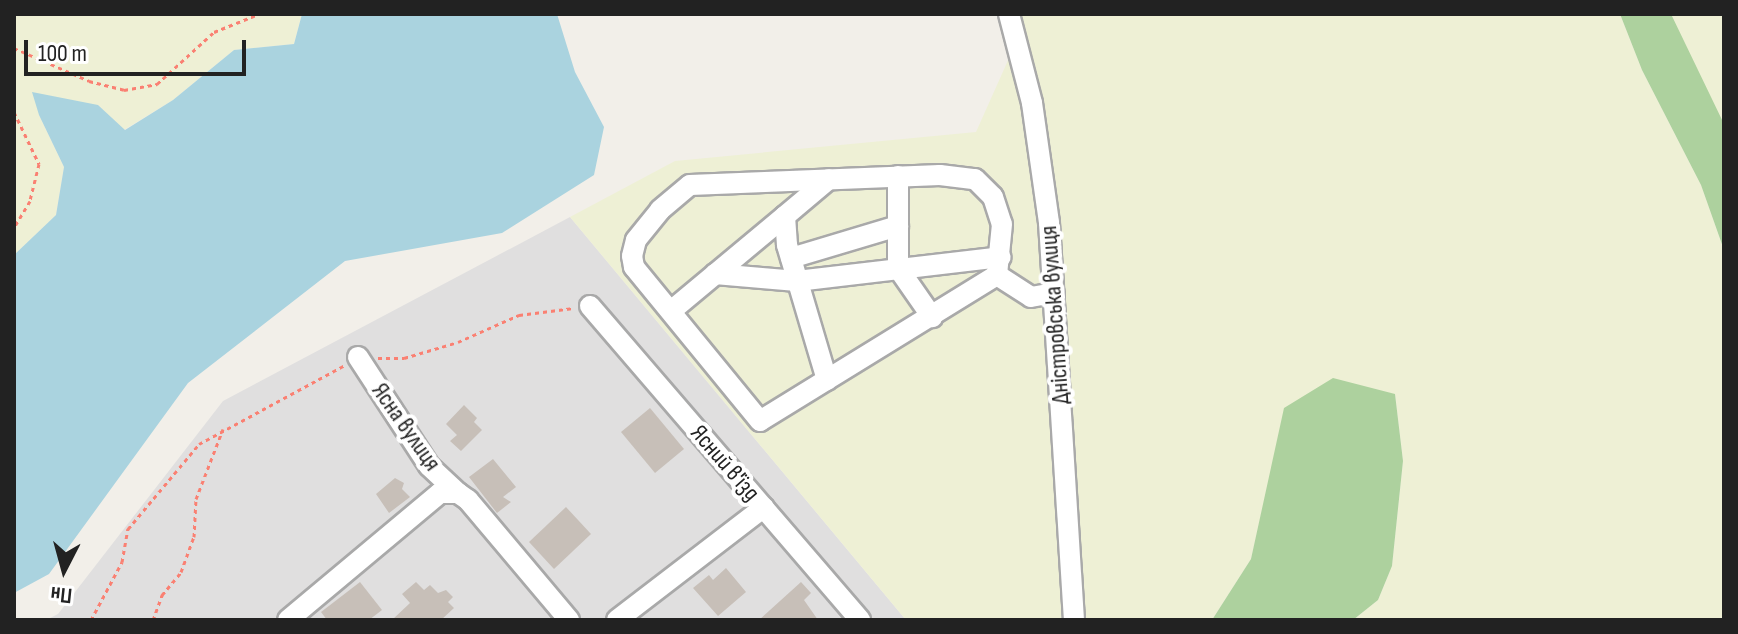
<!DOCTYPE html>
<html>
<head>
<meta charset="utf-8">
<style>
	body { margin:0 }
	#map { position:relative; width:1738px; height:634px; overflow:hidden; background:#f2efe9; font-family:"Sofia Sans Condensed",sans-serif }
	div>[style] { position:absolute }
	[style*='--x'] { left:calc(var(--x)*1px); top:calc(var(--y)*1px); width:calc(var(--w)*1px); rotate:calc(var(--a)*1deg) }
	.residential>* { inset:0; background:#e0dfdf }
	.farmland>* { inset:0; background:#eef0d5 }
	.forest>* { inset:0; background:#add19e }
	.water>* { inset:0; background:#aad3df }
	.building>* { inset:0; background:#c7bfb8 }
	.path>* { height:3px; margin-top:-1.5px; transform-origin:0; background:repeating-linear-gradient(90deg,#fa8072 0 4px,transparent 0 8px) }
	.roads { filter:drop-shadow(2px 0 #a9a9a9) drop-shadow(-2px 0 #a9a9a9) drop-shadow(0 2px #a9a9a9) drop-shadow(0 -2px #a9a9a9) }
	.minor>* { height:20px; margin:-10px; padding:0 10px; transform-origin:10px; border-radius:10px; background:#fff }
	span { translate:-50% -50%; white-space:nowrap; text-align:center; line-height:1.15; -webkit-text-stroke:8px #fff; paint-order:stroke }
	.street-label { font-size:24px; color:#222 }
	.frame { position:absolute; inset:0; border:16px solid #222; pointer-events:none }
	.north { position:absolute; left:24px; top:530px; width:80px; height:80px; -webkit-text-stroke:6px #fff; paint-order:stroke; rotate:186deg; font-size:22px; font-weight:700; line-height:32px; text-align:center; color:#222 }
	.north::after { content:''; display:block; margin:auto; width:28px; height:36px; background:#222; clip-path:polygon(50% 0,100% 100%,50% 72%,0 100%) }
	.scale { position:absolute; left:24px; top:40px; width:222px; height:36px; box-sizing:border-box; border:4px solid #222; border-top:0; padding-left:10px; font-size:24px; line-height:28px; white-space:nowrap; color:#222; -webkit-text-stroke:6px #fff; paint-order:stroke }
</style>
</head>
<body>
<div id="map">
	<div class="residential">
		<div style="clip-path:polygon(570px 217px,906px 620px,46px 620px,58px 614px,223px 401px)"></div>
	</div>
	<div class="farmland">
		<div style="clip-path:polygon(14px 14px,302px 14px,294px 44px,234px 50px,173px 100px,124px 130px,98px 105px,39px 115px,64px 167px,56px 215px,14px 255px)"></div>
		<div style="clip-path:polygon(1009px 14px,1620px 14px,1642px 70px,1701px 185px,1724px 250px,1724px 620px,1353px 620px,1378px 600px,1392px 566px,1403px 461px,1395px 394px,1264px 502px,1251px 559px,1212px 620px,906px 620px,570px 217px,675px 161px,976px 132px,1018px 38px)"></div>
		<div style="clip-path:polygon(1671px 14px,1724px 14px,1724px 124px,1679px 36px)"></div>
	</div>
	<div class="forest">
		<div style="clip-path:polygon(1620px 14px,1671px 14px,1724px 124px,1724px 250px,1701px 185px,1642px 70px)"></div>
		<div style="clip-path:polygon(1333px 378px,1395px 394px,1403px 461px,1392px 566px,1378px 600px,1353px 620px,1212px 620px,1251px 559px,1284px 408px)"></div>
	</div>
	<div class="water">
		<div style="clip-path:polygon(302px 14px,557px 14px,575px 72px,604px 127px,594px 175px,502px 233px,345px 261px,188px 383px,49px 574px,14px 593px,14px 255px,56px 215px,64px 167px,39px 115px,32px 92px,98px 105px,125px 130px,173px 100px,234px 50px,294px 44px)"></div>
	</div>
	<div class="building">
		<div style="clip-path:polygon(464px 405px,477px 418px,474px 422px,482px 430px,461px 451px,450px 441px,457px 435px,446px 424px)"></div>
		<div style="clip-path:polygon(650px 408px,684px 449px,655px 473px,621px 432px)"></div>
		<div style="clip-path:polygon(493px 459px,516px 487px,503px 497px,511px 502px,497px 513px,469px 477px)"></div>
		<div style="clip-path:polygon(395px 478px,404px 483px,402px 489px,410px 497px,389px 513px,376px 494px)"></div>
		<div style="clip-path:polygon(566px 507px,591px 534px,554px 569px,529px 542px)"></div>
		<div style="clip-path:polygon(726px 568px,746px 592px,718px 616px,693px 588px,709px 575px,713px 580px)"></div>
		<div style="clip-path:polygon(360px 582px,382px 610px,369px 620px,327px 620px,321px 612px)"></div>
		<div style="clip-path:polygon(416px 582px,424px 590px,430px 585px,438px 593px,446px 590px,453px 597px,448px 602px,454px 608px,441px 620px,392px 620px,410px 603px,402px 594px)"></div>
		<div style="clip-path:polygon(801px 582px,811px 593px,804px 600px,818px 620px,759px 620px)"></div>
	</div>
	<div class="path">
		<div style="--x:14;--y:48;--w:82;--a:23.7"></div>
		<div style="--x:89;--y:81;--w:36;--a:14"></div>
		<div style="--x:124;--y:90;--w:34;--a:-10"></div>
		<div style="--x:157;--y:84;--w:77;--a:-42.4"></div>
		<div style="--x:214;--y:32;--w:48;--a:-21.8"></div>
		<div style="--x:14;--y:112;--w:58;--a:64.3"></div>
		<div style="--x:39;--y:164;--w:38;--a:104"></div>
		<div style="--x:30;--y:201;--w:31;--a:121"></div>
		<div style="--x:378;--y:358;--w:26;--a:0"></div>
		<div style="--x:404;--y:358;--w:56;--a:-16.5"></div>
		<div style="--x:458;--y:342;--w:67;--a:-23.9"></div>
		<div style="--x:519;--y:315;--w:55;--a:-7.3"></div>
		<div style="--x:91;--y:620;--w:66;--a:-61.9"></div>
		<div style="--x:122;--y:562;--w:34;--a:-80"></div>
		<div style="--x:128;--y:529;--w:111;--a:-50.1"></div>
		<div style="--x:199;--y:444;--w:166;--a:-28.4"></div>
		<div style="--x:153;--y:620;--w:27;--a:-70"></div>
		<div style="--x:162;--y:595;--w:30;--a:-50"></div>
		<div style="--x:181;--y:572;--w:37;--a:-70"></div>
		<div style="--x:194;--y:537;--w:38;--a:-87"></div>
		<div style="--x:196;--y:499;--w:75;--a:-68.9"></div>
	</div>
	<div class="roads">
		<div class="minor">
			<div style="--x:1009;--y:14;--w:92;--a:75.5"></div>
			<div style="--x:1032;--y:103;--w:121;--a:81.9"></div>
			<div style="--x:1049;--y:223;--w:398;--a:86.4"></div>
			<div style="--x:940;--y:175;--w:35;--a:7"></div>
			<div style="--x:975;--y:179;--w:25;--a:45"></div>
			<div style="--x:993;--y:197;--w:28;--a:72"></div>
			<div style="--x:1002;--y:224;--w:51;--a:95.6"></div>
			<div style="--x:997;--y:275;--w:278;--a:148.4"></div>
			<div style="--x:760;--y:421;--w:199;--a:-129.3"></div>
			<div style="--x:634;--y:267;--w:11;--a:-100"></div>
			<div style="--x:632;--y:256;--w:16;--a:-76"></div>
			<div style="--x:636;--y:240;--w:38;--a:-51"></div>
			<div style="--x:660;--y:210;--w:39;--a:-40"></div>
			<div style="--x:690;--y:185;--w:250;--a:-2.3"></div>
			<div style="--x:898;--y:176;--w:92;--a:90"></div>
			<div style="--x:898;--y:268;--w:60;--a:55.2"></div>
			<div style="--x:791;--y:258;--w:112;--a:-16.7"></div>
			<div style="--x:715;--y:274;--w:82;--a:4.9"></div>
			<div style="--x:797;--y:281;--w:205;--a:-6.7"></div>
			<div style="--x:997;--y:275;--w:40;--a:32.9"></div>
			<div style="--x:1031;--y:297;--w:23;--a:-10"></div>
			<div style="--x:590;--y:306;--w:414;--a:49.3"></div>
			<div style="--x:671;--y:311;--w:148;--a:-39.8"></div>
			<div style="--x:358;--y:357;--w:130;--a:56.9"></div>
			<div style="--x:429;--y:466;--w:40;--a:43"></div>
			<div style="--x:827;--y:380;--w:141;--a:-106.5"></div>
			<div style="--x:787;--y:245;--w:29;--a:-94"></div>
			<div style="--x:785;--y:216;--w:57;--a:-40.1"></div>
			<div style="--x:288;--y:620;--w:198;--a:-39.9"></div>
			<div style="--x:440;--y:493;--w:18;--a:0"></div>
			<div style="--x:458;--y:493;--w:12;--a:35"></div>
			<div style="--x:468;--y:500;--w:157;--a:49.9"></div>
			<div style="--x:617;--y:620;--w:185;--a:-37.5"></div>
		</div>
	</div>
	<div class="street-label">
		<span style="left:1055px;top:315px;rotate:-94deg">Дністровська вулиця</span>
		<span style="left:406px;top:427px;rotate:55deg">Ясна вулиця</span>
		<span style="left:725px;top:463px;rotate:49deg">Ясний в'їзд</span>
	</div>
	<div class="frame"></div>
	<div class="north">Пн</div>
	<div class="scale">100 m</div>
</div>
</body>
</html>
